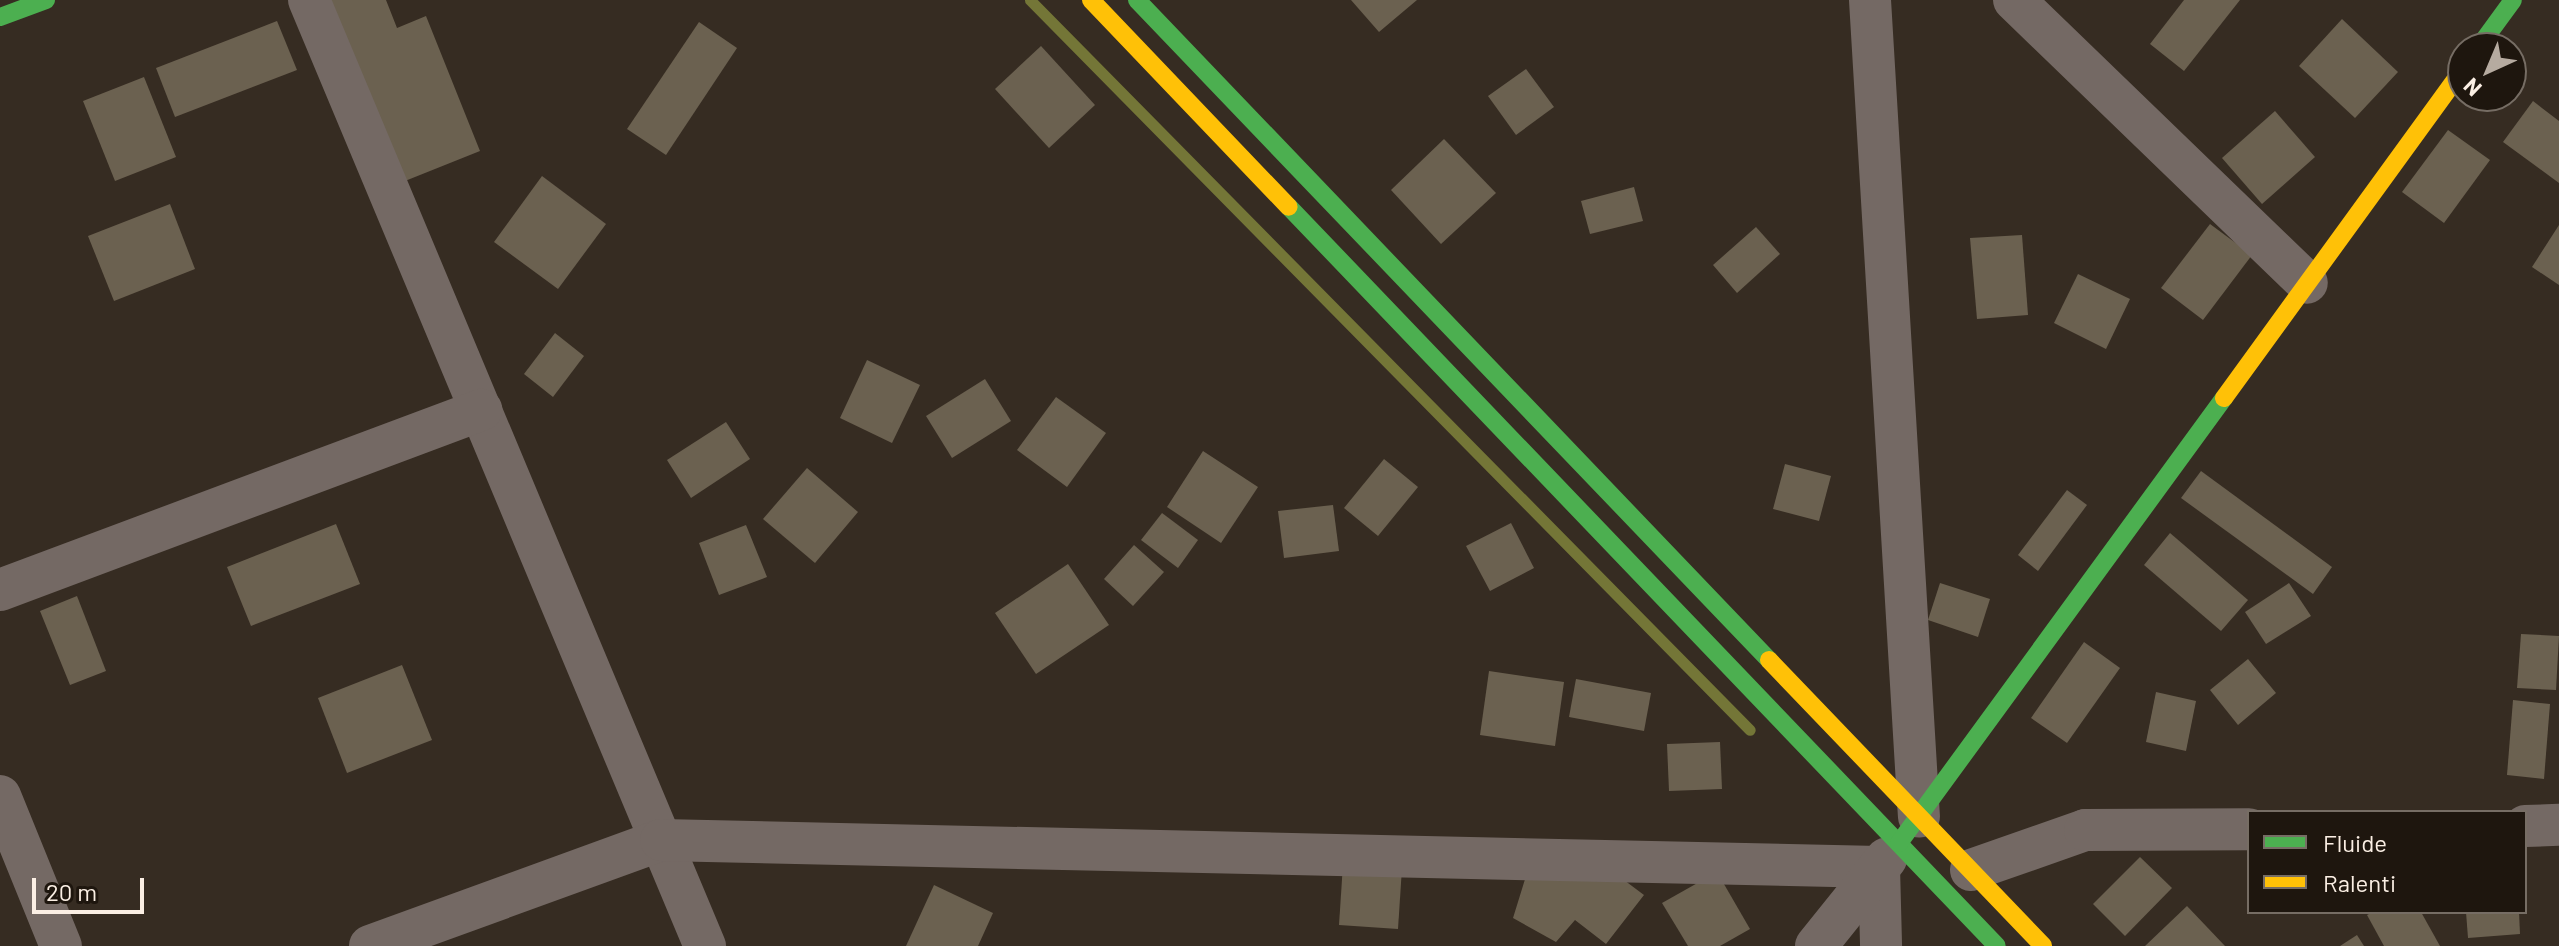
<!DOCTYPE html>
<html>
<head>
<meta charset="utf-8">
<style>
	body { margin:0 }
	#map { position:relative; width:2559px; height:946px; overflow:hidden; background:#362c22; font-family:Barlow,sans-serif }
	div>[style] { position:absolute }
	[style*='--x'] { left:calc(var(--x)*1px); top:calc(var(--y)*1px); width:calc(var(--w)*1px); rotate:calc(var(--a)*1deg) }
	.stream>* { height:11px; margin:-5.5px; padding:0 5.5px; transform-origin:5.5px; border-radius:5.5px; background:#747637 }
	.building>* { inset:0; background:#6b6150 }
	.street>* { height:42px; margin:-21px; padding:0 21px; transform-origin:21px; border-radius:21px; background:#746964 }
	.fast>* { height:18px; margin:-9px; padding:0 9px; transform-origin:9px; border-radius:9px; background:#4caf50 }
	.slow>* { height:18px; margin:-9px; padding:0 9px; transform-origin:9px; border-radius:9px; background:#ffc107 }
	span { translate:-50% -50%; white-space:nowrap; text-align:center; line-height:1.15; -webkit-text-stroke:8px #1e160e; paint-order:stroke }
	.legend { position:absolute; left:2247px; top:810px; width:280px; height:104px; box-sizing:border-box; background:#1e160e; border:2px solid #766d64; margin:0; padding:10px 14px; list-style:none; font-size:24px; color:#fbefe4 }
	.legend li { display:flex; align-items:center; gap:16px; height:40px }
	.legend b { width:40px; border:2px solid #766d64 }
	.north { position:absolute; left:2447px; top:32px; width:80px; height:80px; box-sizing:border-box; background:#1e160e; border:2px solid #766d64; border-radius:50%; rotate:224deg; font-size:22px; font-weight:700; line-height:32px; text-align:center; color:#fbefe4 }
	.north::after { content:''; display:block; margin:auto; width:28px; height:36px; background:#b6aba0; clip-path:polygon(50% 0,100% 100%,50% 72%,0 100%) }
	.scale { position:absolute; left:32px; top:878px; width:112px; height:36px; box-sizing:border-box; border:4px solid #fbefe4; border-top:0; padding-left:10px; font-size:24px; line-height:28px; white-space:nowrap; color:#fbefe4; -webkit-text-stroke:6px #1e160e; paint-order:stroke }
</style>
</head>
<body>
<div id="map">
	<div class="stream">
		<div style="--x:1030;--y:0;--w:1025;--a:45.4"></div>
	</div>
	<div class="building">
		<div style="clip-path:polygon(322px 0,386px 0,397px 28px,426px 16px,480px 151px,395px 185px)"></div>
		<div style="clip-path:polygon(1351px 0,1417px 0,1379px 32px)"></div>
		<div style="clip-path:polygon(2184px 0,2240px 0,2184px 71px,2150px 44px)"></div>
		<div style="clip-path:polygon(2342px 19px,2398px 72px,2355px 118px,2299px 66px)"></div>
		<div style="clip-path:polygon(277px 21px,297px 70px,175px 117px,156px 68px)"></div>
		<div style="clip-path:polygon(699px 22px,737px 48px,666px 155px,627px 129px)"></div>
		<div style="clip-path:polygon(1041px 46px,1095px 105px,1049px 148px,995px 89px)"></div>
		<div style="clip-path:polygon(1526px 69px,1554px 107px,1516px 135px,1488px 96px)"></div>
		<div style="clip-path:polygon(144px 77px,176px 157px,115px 181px,83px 101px)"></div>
		<div style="clip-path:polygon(2533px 101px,2559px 121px,2559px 183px,2503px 142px)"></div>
		<div style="clip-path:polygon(2275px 111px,2315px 157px,2262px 204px,2222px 158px)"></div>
		<div style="clip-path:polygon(2448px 130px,2490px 160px,2444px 223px,2402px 192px)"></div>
		<div style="clip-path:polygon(1444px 139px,1496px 193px,1441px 244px,1391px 190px)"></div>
		<div style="clip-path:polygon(542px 176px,606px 224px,558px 289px,494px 242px)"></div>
		<div style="clip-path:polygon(1634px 187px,1643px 221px,1590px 234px,1581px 201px)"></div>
		<div style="clip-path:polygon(170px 204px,195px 269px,114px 301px,88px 236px)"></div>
		<div style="clip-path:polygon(2210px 224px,2252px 255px,2203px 320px,2161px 288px)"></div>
		<div style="clip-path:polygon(2559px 225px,2559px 285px,2532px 267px)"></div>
		<div style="clip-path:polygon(1756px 227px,1780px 254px,1737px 293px,1713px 265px)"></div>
		<div style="clip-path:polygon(2022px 235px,2028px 315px,1977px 319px,1970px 238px)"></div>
		<div style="clip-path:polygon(2078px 274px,2130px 299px,2106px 349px,2054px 323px)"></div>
		<div style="clip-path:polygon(555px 333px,584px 356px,553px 397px,524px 374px)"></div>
		<div style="clip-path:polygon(867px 360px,920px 385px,892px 443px,840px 418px)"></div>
		<div style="clip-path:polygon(985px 379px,1011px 421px,952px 458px,926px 416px)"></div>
		<div style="clip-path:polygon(1056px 397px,1106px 433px,1067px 487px,1017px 450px)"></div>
		<div style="clip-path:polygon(726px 422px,750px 459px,691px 498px,667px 460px)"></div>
		<div style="clip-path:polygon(1203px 451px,1258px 487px,1221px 543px,1167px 507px)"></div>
		<div style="clip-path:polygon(1384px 459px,1418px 487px,1378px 536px,1344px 508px)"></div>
		<div style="clip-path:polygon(1785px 464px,1831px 476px,1819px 521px,1773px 509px)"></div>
		<div style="clip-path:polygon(807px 468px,858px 512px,815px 563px,763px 519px)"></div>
		<div style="clip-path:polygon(2201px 471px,2332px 567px,2313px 594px,2181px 498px)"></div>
		<div style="clip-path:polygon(2067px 490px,2087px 505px,2038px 571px,2018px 555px)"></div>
		<div style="clip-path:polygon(1333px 505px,1339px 551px,1284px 558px,1278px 511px)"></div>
		<div style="clip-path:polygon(1162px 513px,1198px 540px,1178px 568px,1141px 540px)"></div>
		<div style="clip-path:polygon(1511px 523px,1534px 568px,1490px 591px,1466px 546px)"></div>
		<div style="clip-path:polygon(336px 524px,360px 584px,251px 626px,227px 567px)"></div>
		<div style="clip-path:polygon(746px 525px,767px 577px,719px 595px,699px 543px)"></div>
		<div style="clip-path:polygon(2170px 533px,2248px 600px,2221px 631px,2144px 565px)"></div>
		<div style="clip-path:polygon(1134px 545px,1164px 572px,1133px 606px,1104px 579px)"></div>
		<div style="clip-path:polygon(1068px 564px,1109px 625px,1036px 674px,995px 613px)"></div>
		<div style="clip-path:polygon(1940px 583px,1990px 599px,1978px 637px,1928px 620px)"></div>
		<div style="clip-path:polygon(2289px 583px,2311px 616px,2266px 644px,2245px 612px)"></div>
		<div style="clip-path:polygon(77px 596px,106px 671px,70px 685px,40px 611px)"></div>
		<div style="clip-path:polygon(2521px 634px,2559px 636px,2556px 690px,2517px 688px)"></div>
		<div style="clip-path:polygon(2084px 642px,2120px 668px,2067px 743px,2031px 718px)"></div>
		<div style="clip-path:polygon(2248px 659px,2276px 693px,2238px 725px,2210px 690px)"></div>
		<div style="clip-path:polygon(402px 665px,432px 740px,347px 773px,318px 698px)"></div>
		<div style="clip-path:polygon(1489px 671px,1564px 682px,1555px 746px,1480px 735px)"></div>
		<div style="clip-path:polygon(1576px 679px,1651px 693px,1644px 731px,1569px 717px)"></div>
		<div style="clip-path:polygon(2156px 692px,2196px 701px,2186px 751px,2146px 742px)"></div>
		<div style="clip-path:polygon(2513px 700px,2550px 704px,2544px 779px,2507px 775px)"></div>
		<div style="clip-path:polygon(1720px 742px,1722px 789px,1669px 791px,1667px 744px)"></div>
		<div style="clip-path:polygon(2140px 857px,2172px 888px,2125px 936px,2093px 904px)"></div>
		<div style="clip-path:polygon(1531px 860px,1612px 871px,1644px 895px,1606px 944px,1575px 920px,1556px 942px,1513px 918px)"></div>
		<div style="clip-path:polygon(1343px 864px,1402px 868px,1398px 929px,1339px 925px)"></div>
		<div style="clip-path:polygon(1717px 872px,1750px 929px,1720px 946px,1688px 946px,1662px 903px)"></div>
		<div style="clip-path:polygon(934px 885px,993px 913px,978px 946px,906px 946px)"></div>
		<div style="clip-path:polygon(2187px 906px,2225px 946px,2145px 946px)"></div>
		<div style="clip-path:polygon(2373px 912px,2421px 912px,2440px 946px,2384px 946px,2367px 915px)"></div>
		<div style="clip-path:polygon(2466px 912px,2519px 912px,2520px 934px,2468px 938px)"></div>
		<div style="clip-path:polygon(2357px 935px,2364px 946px,2340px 946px)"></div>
	</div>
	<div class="street">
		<div style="--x:309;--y:0;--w:1026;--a:67.29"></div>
		<div style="--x:1870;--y:0;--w:818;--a:86.57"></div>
		<div style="--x:2014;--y:0;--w:407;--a:44"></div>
		<div style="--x:0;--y:590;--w:514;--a:-20.52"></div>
		<div style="--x:0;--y:796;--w:162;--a:67.9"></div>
		<div style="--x:2525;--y:826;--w:34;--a:-2"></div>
		<div style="--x:1971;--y:870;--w:121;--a:-19.3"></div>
		<div style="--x:2085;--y:830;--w:164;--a:-0.3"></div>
		<div style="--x:370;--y:946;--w:310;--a:-20"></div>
		<div style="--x:661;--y:840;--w:1218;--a:1.27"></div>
		<div style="--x:1879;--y:867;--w:79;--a:88.5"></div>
		<div style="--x:1816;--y:946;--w:112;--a:-51.2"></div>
	</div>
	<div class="fast">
		<div style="--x:1137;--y:0;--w:914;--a:46.24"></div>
		<div style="--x:0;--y:17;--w:49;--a:-20.3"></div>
		<div style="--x:2478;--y:48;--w:59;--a:-53.9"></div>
		<div style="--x:1289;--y:207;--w:1023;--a:46.23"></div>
		<div style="--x:1899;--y:843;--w:551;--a:-53.86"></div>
	</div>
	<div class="slow">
		<div style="--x:1091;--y:0;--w:286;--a:46.3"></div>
		<div style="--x:2224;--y:398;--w:407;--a:-54"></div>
		<div style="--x:1769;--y:660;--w:396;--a:46.2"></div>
	</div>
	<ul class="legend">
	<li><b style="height:10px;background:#4caf50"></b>Fluide</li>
	<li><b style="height:10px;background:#ffc107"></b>Ralenti</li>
	</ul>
	<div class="north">N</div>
	<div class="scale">20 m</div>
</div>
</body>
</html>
